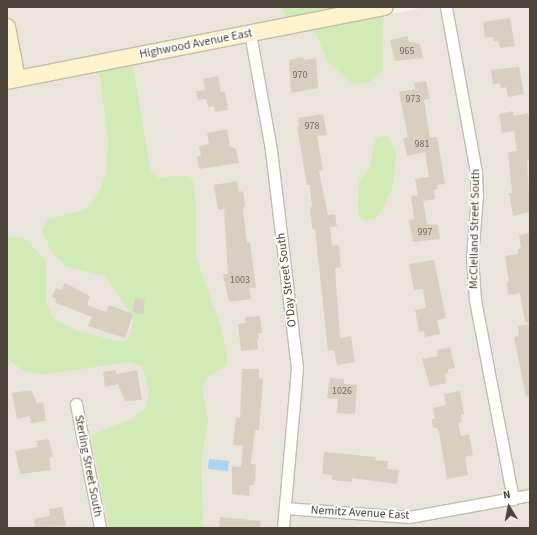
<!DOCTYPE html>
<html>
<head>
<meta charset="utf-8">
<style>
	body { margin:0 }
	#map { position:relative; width:537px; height:535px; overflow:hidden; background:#f6f3ec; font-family:"Source Sans 3",sans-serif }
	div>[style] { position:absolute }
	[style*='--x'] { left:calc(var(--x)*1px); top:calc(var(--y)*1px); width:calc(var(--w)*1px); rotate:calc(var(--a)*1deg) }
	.residential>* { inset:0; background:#eae5da }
	.green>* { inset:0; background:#d2eab5 }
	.water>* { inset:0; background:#a9d4f2 }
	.building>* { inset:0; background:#d8cfc1 }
	.roads { filter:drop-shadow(1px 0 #c2bbae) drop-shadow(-1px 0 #c2bbae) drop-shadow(0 1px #c2bbae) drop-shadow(0 -1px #c2bbae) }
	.street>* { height:11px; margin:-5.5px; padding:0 5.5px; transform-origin:5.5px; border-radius:5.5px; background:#fff }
	.secondary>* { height:16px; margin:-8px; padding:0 8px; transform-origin:8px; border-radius:8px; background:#fff3cd }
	span { translate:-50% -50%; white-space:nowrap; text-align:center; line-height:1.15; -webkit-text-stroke:3.5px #fff; paint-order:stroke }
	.number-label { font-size:10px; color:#6e675b }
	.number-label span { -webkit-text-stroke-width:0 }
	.street-label { font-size:12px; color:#4b4439 }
	.frame { position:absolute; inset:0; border:8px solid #4b4439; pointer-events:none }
	.north { position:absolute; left:489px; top:487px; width:40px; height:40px; -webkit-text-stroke:3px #fff; paint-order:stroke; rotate:350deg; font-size:11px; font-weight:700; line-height:16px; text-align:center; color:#4b4439 }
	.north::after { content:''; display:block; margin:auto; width:14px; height:18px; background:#4b4439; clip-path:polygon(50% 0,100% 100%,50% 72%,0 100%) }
</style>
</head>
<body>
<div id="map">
	<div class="residential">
		<div style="clip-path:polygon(7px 7px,340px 7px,7px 73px)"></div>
		<div style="clip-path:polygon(426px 7px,530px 7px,530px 528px,7px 528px,7px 90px)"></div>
	</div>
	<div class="green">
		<div style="clip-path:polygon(282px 7px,340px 7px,286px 18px)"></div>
		<div style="clip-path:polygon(383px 15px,383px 71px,370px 82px,357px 84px,349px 81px,328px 62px,314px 29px)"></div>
		<div style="clip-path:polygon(133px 65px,151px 173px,159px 178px,185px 175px,193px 181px,196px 203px,196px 257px,221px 328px,228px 358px,225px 366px,206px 379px,202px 387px,208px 422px,201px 459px,203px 528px,109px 528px,91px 435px,132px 419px,146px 408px,149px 392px,142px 366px,128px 362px,41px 375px,22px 370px,7px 358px,7px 236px,26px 239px,46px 261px,46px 303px,54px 319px,78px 331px,117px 341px,126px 341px,131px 332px,133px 321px,130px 312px,105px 276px,65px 266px,51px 251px,42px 230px,48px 219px,84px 210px,92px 203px,100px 190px,107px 171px,108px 140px,99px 71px)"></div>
		<div style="clip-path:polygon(387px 135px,396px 154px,393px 186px,381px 212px,374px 219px,364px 220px,359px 216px,358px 209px,359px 181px,369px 169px,376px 138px)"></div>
	</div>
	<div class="water">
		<div style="clip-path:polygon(209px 459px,229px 461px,228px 471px,208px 469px)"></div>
	</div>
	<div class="building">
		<div style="clip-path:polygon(510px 18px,515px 46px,500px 48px,498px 41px,494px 41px,493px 37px,485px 38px,483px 22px)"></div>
		<div style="clip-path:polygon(408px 36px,409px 42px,420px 44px,423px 58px,395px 61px,390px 40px)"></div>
		<div style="clip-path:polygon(303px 57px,304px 60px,316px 58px,318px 88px,291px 93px,289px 60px)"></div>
		<div style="clip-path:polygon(519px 67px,524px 94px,508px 97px,506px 87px,501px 88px,500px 83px,493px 85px,491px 70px)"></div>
		<div style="clip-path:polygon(218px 76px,221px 92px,225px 91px,228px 110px,215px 112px,214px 106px,208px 107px,206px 99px,198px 100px,196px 91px,205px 90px,203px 79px)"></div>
		<div style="clip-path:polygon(426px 81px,430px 99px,424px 100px,430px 138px,437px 137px,445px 184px,437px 185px,438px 189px,434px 190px,435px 199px,423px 201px,427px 224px,438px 225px,440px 239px,413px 242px,409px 220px,414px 219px,411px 196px,418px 195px,415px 179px,429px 177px,425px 152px,407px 156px,403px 138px,408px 137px,399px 92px,415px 89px,414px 83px)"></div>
		<div style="clip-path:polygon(513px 111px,514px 116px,528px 113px,530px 123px,530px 160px,527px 160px,530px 212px,513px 216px,509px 193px,512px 193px,508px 152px,517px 151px,514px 131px,502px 133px,499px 114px)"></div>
		<div style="clip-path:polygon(323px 114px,327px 135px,317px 136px,323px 170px,319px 171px,328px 215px,335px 214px,337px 226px,330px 227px,332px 246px,339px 245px,341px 267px,335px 268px,340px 338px,351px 336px,355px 362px,337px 365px,334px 350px,328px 351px,315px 229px,312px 229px,310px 207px,312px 207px,310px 185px,307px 185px,297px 127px,299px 127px,298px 118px)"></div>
		<div style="clip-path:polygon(227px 129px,230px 146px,236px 149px,239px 163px,199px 169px,197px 156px,201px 156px,199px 146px,209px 144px,207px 133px)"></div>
		<div style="clip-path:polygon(237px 181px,239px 192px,243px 191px,245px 204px,243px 210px,247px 243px,250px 242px,256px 288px,249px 288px,251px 299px,229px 302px,223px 274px,228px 274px,224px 209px,218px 210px,214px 185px)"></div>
		<div style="clip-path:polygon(530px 233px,530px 322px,525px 323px,520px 293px,508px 295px,507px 282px,509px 282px,505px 256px,518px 254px,518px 249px,521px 249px,519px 235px)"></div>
		<div style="clip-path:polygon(434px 260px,446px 318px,437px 320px,440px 334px,425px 337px,424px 331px,419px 332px,415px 310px,426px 308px,423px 289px,414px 290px,409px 264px)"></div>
		<div style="clip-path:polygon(65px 283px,90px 296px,87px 305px,106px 312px,109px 305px,133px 314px,125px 338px,88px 326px,92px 317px,54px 302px,56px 299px,52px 297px,56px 288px,61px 290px)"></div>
		<div style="clip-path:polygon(135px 298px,145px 300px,143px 314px,133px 312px)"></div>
		<div style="clip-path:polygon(260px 316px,262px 333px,258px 333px,259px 339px,257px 339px,258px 349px,241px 351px,238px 324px,246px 323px,245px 317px)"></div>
		<div style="clip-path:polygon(530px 324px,530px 396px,526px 397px,514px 337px,519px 336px,518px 326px)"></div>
		<div style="clip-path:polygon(450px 347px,455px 368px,448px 369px,448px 373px,445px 374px,446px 383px,430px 387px,422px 359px,438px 356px,437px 350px)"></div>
		<div style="clip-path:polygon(242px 369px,259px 369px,259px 378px,263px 379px,259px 430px,255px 430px,251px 464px,256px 464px,255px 480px,253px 485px,250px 485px,249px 496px,232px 494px,232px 466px,241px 467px,243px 446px,233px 445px,236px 417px,240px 418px)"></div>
		<div style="clip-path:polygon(116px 370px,116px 374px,137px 370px,142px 400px,125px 401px,118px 384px,105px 387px,103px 372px)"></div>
		<div style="clip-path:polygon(330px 378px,344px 379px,344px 384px,357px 385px,355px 414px,337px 413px,338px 399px,327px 398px)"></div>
		<div style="clip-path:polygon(31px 390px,37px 403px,43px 402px,46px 421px,31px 423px,30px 416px,17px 419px,12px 393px)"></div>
		<div style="clip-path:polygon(460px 391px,464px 414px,461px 414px,462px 422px,458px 423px,461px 436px,469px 434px,473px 455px,465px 457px,468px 475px,447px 479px,439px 432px,437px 428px,433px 428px,432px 419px,435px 419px,433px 408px,446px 405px,444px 394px)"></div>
		<div style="clip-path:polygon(49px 439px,53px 457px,49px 458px,51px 470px,20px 474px,15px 451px,38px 447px,36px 441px)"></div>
		<div style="clip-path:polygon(324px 452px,376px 457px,375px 460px,388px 461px,387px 469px,399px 470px,397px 484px,352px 478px,352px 482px,332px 480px,332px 475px,322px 474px)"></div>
		<div style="clip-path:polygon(62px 507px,66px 526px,35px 528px,34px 519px,50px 516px,49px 509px)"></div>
		<div style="clip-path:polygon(220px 517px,261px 521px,260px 528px,219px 528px)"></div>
	</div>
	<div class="roads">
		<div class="street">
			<div style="--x:446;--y:7;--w:168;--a:79.7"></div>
			<div style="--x:476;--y:172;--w:23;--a:88"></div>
			<div style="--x:477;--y:195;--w:62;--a:94.6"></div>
			<div style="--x:472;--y:257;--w:43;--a:86"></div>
			<div style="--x:475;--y:300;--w:203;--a:79.2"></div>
			<div style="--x:250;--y:33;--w:119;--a:79.8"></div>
			<div style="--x:271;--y:150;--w:220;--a:83.2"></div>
			<div style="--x:297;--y:368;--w:161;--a:95"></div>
			<div style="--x:76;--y:404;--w:126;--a:79"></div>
			<div style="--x:285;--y:508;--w:124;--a:4.2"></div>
			<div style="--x:409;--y:517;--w:123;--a:-10.3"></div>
		</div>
		<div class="secondary">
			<div style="--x:7;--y:27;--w:53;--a:79.1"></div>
			<div style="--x:7;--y:81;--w:385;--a:-11.1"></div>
		</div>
	</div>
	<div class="number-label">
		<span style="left:407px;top:52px">965</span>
		<span style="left:300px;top:76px">970</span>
		<span style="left:413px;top:100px">973</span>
		<span style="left:312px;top:127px">978</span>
		<span style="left:422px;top:145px">981</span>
		<span style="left:425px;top:233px">997</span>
		<span style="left:240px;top:281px">1003</span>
		<span style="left:342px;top:392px">1026</span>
	</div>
	<div class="street-label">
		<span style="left:196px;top:44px;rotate:-11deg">Highwood Avenue East</span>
		<span style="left:475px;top:229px;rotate:-89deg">McClelland Street South</span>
		<span style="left:287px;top:280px;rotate:-97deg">O'Day Street South</span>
		<span style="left:88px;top:466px;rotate:79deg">Sterling Street South</span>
		<span style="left:360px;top:513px;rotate:3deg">Nemitz Avenue East</span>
	</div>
	<div class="frame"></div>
	<div class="north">N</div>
</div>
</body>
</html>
